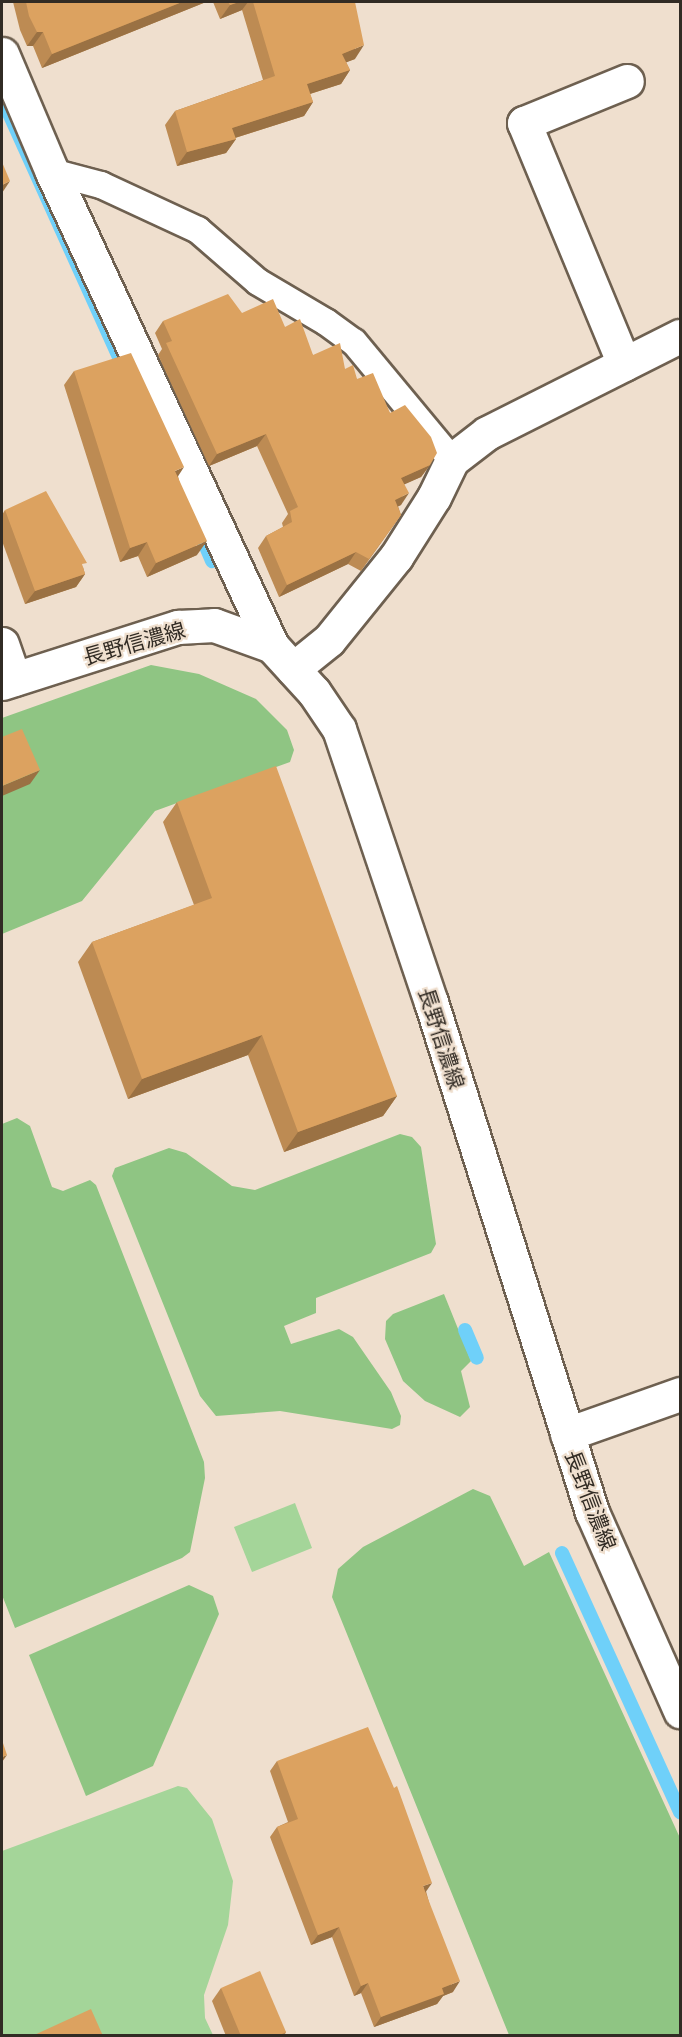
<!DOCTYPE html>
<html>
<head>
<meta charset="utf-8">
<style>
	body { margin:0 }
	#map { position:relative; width:682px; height:2037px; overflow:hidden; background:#efdfce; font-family:Ubuntu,"Noto Sans JP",sans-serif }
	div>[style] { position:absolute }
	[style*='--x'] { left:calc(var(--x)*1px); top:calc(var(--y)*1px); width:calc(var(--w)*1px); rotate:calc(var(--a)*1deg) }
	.green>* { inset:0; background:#a4d599 }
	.forest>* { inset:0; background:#8fc583 }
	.stream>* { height:14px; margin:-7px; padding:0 7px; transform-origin:7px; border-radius:7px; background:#6fd0f9 }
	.roads { filter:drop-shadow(2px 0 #6e6050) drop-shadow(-2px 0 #6e6050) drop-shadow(0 2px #6e6050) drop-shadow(0 -2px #6e6050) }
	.service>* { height:26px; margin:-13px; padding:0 13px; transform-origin:13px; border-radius:13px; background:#fff }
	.minor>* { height:33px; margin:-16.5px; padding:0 16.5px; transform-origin:16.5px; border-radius:16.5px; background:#fff }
	.tertiary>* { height:33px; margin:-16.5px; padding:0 16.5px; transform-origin:16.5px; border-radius:16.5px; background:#fff }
	.primary>* { height:33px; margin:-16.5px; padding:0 16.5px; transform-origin:16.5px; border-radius:16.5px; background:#fff }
	.wall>* { inset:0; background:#bd8b53 }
	.shaded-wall>* { inset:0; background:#9a7143 }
	.building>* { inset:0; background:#dca260 }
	span { translate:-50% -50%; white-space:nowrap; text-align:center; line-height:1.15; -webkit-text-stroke:4.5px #efdfce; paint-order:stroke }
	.street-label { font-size:21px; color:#312b24 }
	.frame { position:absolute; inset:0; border:3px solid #312b24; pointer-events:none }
</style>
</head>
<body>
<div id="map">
	<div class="green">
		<div style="clip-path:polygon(295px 1503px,312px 1548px,252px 1572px,234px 1527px)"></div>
		<div style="clip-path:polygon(178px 1786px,187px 1788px,212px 1819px,233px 1881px,228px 1925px,204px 1995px,205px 2018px,213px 2035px,2px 2036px,2px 1851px)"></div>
	</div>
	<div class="forest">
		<div style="clip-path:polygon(151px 665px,199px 674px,256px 699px,287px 730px,294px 750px,290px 762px,155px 811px,82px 901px,2px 934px,2px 718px)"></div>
		<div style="clip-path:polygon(17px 1118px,30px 1126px,52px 1187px,63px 1191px,90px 1180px,96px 1185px,204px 1462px,205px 1478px,190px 1552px,182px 1558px,15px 1628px,2px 1595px,2px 1124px)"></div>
		<div style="clip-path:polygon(400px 1134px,412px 1137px,421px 1147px,436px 1244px,431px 1253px,316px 1298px,316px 1313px,284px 1326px,291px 1344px,339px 1329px,353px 1337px,391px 1392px,401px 1416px,400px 1425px,392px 1429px,280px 1411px,216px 1416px,200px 1396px,112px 1176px,115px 1168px,169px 1148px,186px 1153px,232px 1186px,255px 1190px)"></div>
		<div style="clip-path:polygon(444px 1294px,471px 1361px,461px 1371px,470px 1407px,460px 1417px,425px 1401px,403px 1381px,385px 1339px,386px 1321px,393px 1314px)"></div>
		<div style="clip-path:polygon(473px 1489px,490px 1496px,524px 1566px,549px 1552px,680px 1838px,680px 2035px,509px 2035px,332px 1597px,338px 1569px,363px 1547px)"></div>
		<div style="clip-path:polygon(189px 1585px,213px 1596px,219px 1614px,153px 1766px,86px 1796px,29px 1655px)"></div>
	</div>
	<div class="stream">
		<div style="--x:2;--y:98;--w:301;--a:65.7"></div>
		<div style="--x:198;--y:528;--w:36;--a:67"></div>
		<div style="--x:465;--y:1330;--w:30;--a:67"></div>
		<div style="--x:562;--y:1553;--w:285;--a:65.5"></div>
	</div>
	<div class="roads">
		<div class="service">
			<div style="--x:52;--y:172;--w:51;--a:14.9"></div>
			<div style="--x:101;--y:185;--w:107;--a:24.9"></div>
			<div style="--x:198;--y:230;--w:79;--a:40.9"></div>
			<div style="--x:258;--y:282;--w:79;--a:30.5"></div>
			<div style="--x:326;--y:322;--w:34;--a:36"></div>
			<div style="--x:354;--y:342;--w:153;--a:50.3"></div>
		</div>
		<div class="minor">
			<div style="--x:2;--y:54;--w:128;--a:67"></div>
			<div style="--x:52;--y:172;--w:523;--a:65.1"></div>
			<div style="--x:624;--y:364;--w:261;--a:-112.5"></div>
			<div style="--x:524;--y:123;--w:111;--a:-22.2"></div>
			<div style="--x:2;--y:644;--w:37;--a:71"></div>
			<div style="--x:293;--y:669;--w:46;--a:-38.9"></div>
			<div style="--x:329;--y:640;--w:107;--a:-51.1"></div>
			<div style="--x:396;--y:557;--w:71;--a:-57.7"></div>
			<div style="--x:434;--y:497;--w:41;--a:-64.1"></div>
			<div style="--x:452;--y:460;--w:44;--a:-37.6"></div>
			<div style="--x:487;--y:433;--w:216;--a:-26.7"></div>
		</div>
		<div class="tertiary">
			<div style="--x:567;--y:1434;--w:120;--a:-19.5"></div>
		</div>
		<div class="primary">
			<div style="--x:2;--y:683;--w:185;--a:-17.7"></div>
			<div style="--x:178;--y:627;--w:36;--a:-3"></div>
			<div style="--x:214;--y:625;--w:62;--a:19.9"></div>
			<div style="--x:272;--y:646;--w:62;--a:47.6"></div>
			<div style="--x:314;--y:692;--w:45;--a:56"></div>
			<div style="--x:339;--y:729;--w:288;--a:71.4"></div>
			<div style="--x:431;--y:1002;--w:535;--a:72.48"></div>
			<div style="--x:592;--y:1512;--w:218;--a:66.1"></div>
		</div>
	</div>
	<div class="wall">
		<div style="clip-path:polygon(13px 2px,206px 2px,42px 68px,33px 46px,27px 46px,20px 30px)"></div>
		<div style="clip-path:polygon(213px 2px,355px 2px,355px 59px,346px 62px,350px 70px,341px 84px,310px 94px,313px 102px,304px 116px,235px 138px,236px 139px,226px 153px,177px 166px,165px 125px,175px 111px,263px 80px,242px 10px,220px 19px)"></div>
		<div style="clip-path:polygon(242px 313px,285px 327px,313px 355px,345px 369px,357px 379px,390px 413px,430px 465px,421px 477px,404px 484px,401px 505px,398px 506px,401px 515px,361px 571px,348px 564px,279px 597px,258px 548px,266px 536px,283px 527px,282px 523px,288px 514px,257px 446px,209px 466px,158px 355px,162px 349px,155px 333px,163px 321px)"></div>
		<div style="clip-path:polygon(74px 371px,178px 476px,197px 555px,147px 577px,138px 556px,120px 562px,64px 385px)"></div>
		<div style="clip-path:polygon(5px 510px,83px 567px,85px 574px,76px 587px,25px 604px,2px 541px,2px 515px)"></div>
		<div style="clip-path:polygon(177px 802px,397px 1096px,383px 1116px,284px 1152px,248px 1055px,128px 1099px,78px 962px,92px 942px,194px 905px,163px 822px)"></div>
		<div style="clip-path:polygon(277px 1761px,426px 1891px,453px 1992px,443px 1996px,437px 2004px,374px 2027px,361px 1993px,354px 1996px,332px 1937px,311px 1945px,270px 1837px,277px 1827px,288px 1822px,270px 1771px)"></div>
		<div style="clip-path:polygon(221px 1988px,286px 2032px,284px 2036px,226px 2036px,212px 2001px)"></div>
	</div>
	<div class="shaded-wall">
		<div style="clip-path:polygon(182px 2px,206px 2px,42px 68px,52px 54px)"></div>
		<div style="clip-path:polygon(239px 2px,248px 2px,242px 10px,220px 19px,230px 5px)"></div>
		<div style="clip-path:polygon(37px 32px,43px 32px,33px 46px,27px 46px)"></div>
		<div style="clip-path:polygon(364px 45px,355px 59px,332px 68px,342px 54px)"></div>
		<div style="clip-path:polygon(350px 70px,341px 84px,297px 98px,307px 84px)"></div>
		<div style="clip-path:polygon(313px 102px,304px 116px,222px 142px,232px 128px)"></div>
		<div style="clip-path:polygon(236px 139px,226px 153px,177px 166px,187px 152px)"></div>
		<div style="clip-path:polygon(10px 181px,2px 193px,2px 185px)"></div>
		<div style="clip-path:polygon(266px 434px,257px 446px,209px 466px,217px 454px)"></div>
		<div style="clip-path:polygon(430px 465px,421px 477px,392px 490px,401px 478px)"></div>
		<div style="clip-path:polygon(184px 467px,175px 481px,175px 471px)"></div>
		<div style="clip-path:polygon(409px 493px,401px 505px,387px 512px,395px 500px)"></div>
		<div style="clip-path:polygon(207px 541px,197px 555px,147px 577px,156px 563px)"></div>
		<div style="clip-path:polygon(147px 542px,138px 556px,120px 562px,130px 548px)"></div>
		<div style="clip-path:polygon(356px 552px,348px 564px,279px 597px,287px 585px)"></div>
		<div style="clip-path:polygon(85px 574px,76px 587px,25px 604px,35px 591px)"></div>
		<div style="clip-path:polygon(40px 770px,30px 784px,2px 796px,2px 786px)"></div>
		<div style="clip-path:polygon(262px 1035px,248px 1055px,128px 1099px,142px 1079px)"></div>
		<div style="clip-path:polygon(397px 1096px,383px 1116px,284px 1152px,298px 1132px)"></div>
		<div style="clip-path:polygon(7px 1755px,2px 1762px,2px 1757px)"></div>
		<div style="clip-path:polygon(432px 1883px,425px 1893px,423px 1886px)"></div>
		<div style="clip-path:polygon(339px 1927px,332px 1937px,311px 1945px,318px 1935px)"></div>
		<div style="clip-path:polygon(460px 1981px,453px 1992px,443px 1996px,437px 2004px,374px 2027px,381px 2017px,442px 1988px)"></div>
		<div style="clip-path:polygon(368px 1983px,361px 1993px,354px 1996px,361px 1986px)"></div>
	</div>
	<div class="building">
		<div style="clip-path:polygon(26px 2px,182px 2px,52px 54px,43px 32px,37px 32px,29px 16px)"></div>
		<div style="clip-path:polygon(228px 2px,239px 2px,230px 5px)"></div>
		<div style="clip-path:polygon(253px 2px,355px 2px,364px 45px,342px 54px,350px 70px,307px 84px,313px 102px,232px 128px,236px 139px,187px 152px,175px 111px,275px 76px)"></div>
		<div style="clip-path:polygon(2px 162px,10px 181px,2px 185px)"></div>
		<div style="clip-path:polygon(228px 294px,242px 313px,273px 299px,285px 327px,300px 319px,313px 355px,340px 343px,345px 369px,353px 365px,357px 379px,373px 373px,390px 413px,405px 405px,431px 437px,437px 453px,430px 465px,401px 478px,409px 493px,395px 500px,401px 515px,369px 559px,356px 552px,287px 585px,266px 536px,292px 522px,290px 511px,298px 507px,266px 434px,217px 454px,166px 343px,172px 341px,163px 321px)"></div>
		<div style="clip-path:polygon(131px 353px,184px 467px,175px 471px,207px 541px,156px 563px,147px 542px,130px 548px,74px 371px)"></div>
		<div style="clip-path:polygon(46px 491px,87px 563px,82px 564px,85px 574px,35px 591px,5px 510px)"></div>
		<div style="clip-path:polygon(22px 729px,40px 770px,2px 786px,2px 737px)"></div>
		<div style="clip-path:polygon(276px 766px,397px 1096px,298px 1132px,262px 1035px,142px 1079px,92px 942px,212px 898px,177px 802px)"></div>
		<div style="clip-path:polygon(368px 1727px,394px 1788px,397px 1786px,432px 1883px,423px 1886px,460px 1981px,442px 1988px,444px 1994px,381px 2017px,368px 1983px,361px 1986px,339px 1927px,318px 1935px,277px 1827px,298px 1819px,277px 1761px)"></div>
		<div style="clip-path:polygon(2px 1740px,7px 1755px,2px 1757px)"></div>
		<div style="clip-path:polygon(260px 1971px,286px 2032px,278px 2036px,241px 2036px,221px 1988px)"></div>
		<div style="clip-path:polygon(91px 2009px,103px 2036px,32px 2036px)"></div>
	</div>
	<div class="street-label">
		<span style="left:134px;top:643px;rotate:-16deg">長野信濃線</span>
		<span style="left:442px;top:1038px;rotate:72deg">長野信濃線</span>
		<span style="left:591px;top:1500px;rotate:69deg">長野信濃線</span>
	</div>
	<div class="frame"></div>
</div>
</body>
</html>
